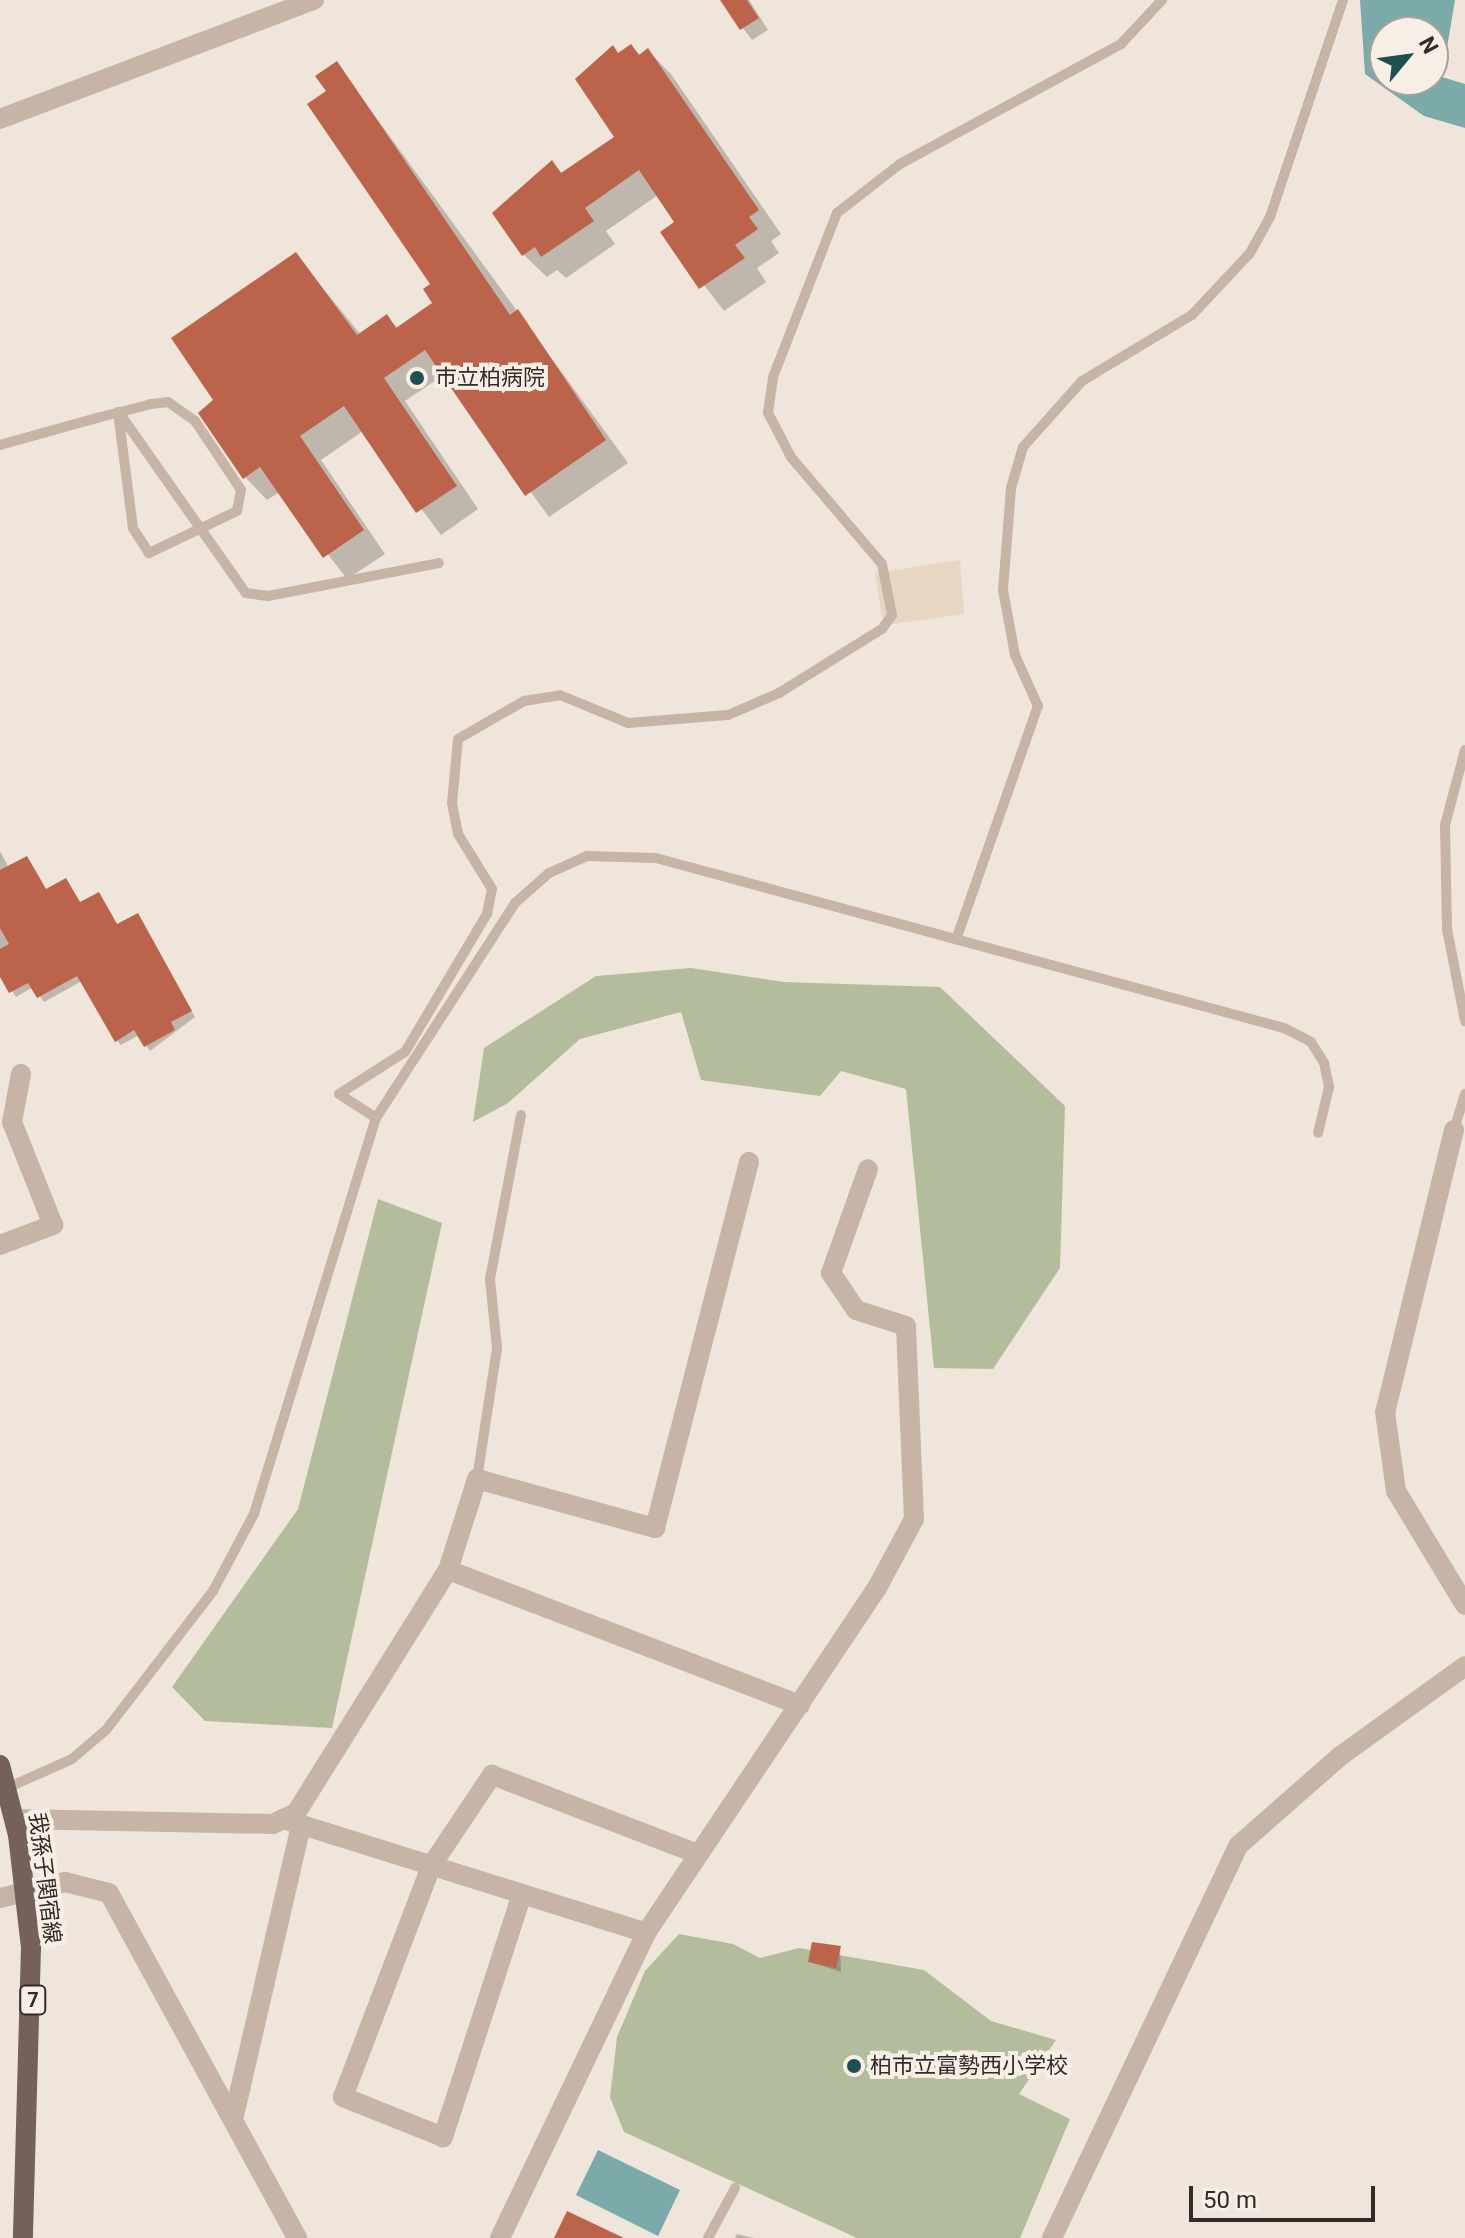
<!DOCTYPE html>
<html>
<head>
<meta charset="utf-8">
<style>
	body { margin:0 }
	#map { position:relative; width:1465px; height:2238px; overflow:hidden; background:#efe5da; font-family:Roboto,"Noto Sans JP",sans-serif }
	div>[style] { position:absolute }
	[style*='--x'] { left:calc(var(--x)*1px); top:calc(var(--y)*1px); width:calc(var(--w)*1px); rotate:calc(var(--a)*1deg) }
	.green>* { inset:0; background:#b3bd9c }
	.plaza>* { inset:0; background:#e6d6c2 }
	.water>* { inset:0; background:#7ca9aa }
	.shadow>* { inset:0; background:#0003 }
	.building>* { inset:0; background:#bc644b }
	.service>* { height:10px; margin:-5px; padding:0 5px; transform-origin:5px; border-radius:5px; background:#c6b5a7 }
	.minor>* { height:20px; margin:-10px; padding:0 10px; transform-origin:10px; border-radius:10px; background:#c6b5a7 }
	.primary>* { height:20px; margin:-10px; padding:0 10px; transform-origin:10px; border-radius:10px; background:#746259 }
	.dots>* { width:22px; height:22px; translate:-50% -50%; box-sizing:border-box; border:4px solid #f7efe6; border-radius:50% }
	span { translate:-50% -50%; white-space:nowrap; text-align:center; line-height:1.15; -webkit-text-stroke:8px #f7efe6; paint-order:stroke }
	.shield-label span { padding:2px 6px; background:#f7efe6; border:2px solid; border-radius:6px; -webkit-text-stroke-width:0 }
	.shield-label { font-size:20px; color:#332b27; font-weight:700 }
	.poi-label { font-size:22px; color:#332b27 }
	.left { translate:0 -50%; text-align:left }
	.street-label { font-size:22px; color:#332b27 }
	.north { position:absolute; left:1369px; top:16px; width:80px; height:80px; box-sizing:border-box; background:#f7efe6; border:2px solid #a9a19a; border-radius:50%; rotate:61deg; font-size:22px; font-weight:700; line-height:32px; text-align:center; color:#332b27 }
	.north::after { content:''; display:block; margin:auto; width:28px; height:36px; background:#204f51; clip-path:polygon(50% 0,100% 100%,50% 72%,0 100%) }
	.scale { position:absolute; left:1189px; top:2186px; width:186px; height:36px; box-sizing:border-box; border:4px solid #332b27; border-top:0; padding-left:10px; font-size:24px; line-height:28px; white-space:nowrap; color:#332b27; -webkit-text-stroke:6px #f7efe6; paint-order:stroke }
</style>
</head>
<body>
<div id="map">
	<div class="green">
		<div style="clip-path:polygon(691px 968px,784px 982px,940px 987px,1065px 1106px,1060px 1268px,993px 1369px,934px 1368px,906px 1089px,841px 1071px,820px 1096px,701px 1080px,681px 1012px,580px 1039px,508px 1103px,473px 1122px,484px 1048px,596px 976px)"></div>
		<div style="clip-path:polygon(378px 1199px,442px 1223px,332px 1728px,205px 1721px,172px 1687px,298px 1509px)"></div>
		<div style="clip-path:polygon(679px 1934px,733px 1944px,760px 1958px,799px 1948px,924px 1970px,991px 2021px,1056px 2040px,1019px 2094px,1070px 2119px,1020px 2238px,857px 2238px,624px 2132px,610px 2097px,617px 2037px,645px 1971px)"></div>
	</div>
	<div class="plaza">
		<div style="clip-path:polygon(960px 560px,964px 614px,893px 624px,882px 618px,875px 573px)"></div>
	</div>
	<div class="water">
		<div style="clip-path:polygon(evenodd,1360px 0,1455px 0,1442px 77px,1465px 84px,1465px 128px,1424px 116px,1365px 74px,1360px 0,1433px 32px,1433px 80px,1385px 80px,1385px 32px,1433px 32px)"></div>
		<div style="clip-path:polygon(598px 2150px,680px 2190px,658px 2236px,576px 2195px)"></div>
	</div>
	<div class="shadow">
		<div style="clip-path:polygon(722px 0,749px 0,768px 30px,752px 40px)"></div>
		<div style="clip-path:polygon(631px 46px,641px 56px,648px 51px,671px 74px,781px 234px,771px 241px,779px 253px,757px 268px,766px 282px,724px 311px,663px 232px,677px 222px,658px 195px,606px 231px,615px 244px,566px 278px,557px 270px,547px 277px,524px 255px,552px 163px,563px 174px,617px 138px,619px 54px)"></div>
		<div style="clip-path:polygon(337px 64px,628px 463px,549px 517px,445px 374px,405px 401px,478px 509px,441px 535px,363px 431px,321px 460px,385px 554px,347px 579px,280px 492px,267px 500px,245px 477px,216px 401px,296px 255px,361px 335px,387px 317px,398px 328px,435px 303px,433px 284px,328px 92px)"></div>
		<div style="clip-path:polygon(0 851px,9px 868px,26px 858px,47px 891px,66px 880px,81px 904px,99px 894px,118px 926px,137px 916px,195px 1017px,150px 1051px,139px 1035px,121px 1045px,116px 1040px,82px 981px,44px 1002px,33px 987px,16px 997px,0 973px)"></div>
		<div style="clip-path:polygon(840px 1948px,841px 1972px,810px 1962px)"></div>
		<div style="clip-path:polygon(737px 2234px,754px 2238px,735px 2238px)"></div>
	</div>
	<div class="building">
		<div style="clip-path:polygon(720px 0,747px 0,759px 18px,740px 30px)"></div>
		<div style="clip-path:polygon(631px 44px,639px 55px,648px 48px,759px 210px,749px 217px,758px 229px,735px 245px,745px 258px,699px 289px,660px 232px,674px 222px,639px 170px,585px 208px,594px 221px,541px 257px,535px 247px,522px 256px,492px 213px,552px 160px,561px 173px,614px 137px,575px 79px,613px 45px,618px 53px)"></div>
		<div style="clip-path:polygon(337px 61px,510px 315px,518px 309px,606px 440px,525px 496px,425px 350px,384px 378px,457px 486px,416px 513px,344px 406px,300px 436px,364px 530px,323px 558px,260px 467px,243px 479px,198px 413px,213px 400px,171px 338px,296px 252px,357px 335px,387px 314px,396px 328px,432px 303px,423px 289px,430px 284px,307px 104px,326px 91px,315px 76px)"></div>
		<div style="clip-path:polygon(27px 856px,46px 889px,66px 878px,80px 902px,99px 892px,117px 924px,138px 913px,192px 1011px,171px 1022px,175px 1030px,144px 1047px,134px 1030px,115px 1042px,77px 976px,37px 998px,28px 983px,9px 993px,0 977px,0 949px,9px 944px,0 928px,0 870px)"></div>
		<div style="clip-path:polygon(812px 1942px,841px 1946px,836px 1968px,808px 1962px)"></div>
		<div style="clip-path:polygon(567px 2211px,624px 2238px,554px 2238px)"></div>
	</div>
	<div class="service">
		<div style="--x:120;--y:414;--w:219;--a:54.9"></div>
		<div style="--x:246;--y:593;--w:22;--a:8"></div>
		<div style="--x:268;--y:596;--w:174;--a:-10.9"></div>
		<div style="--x:0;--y:445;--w:101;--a:-15.6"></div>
		<div style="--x:97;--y:418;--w:56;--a:-14.5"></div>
		<div style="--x:151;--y:404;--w:17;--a:-7"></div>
		<div style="--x:168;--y:402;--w:33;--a:35"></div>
		<div style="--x:195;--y:421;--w:83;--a:56.3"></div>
		<div style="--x:241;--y:490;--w:21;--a:101"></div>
		<div style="--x:237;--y:511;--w:98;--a:154.5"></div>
		<div style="--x:149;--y:553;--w:30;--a:-123"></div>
		<div style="--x:133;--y:528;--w:117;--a:-97.4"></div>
		<div style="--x:1465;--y:750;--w:78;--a:104.9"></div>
		<div style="--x:1445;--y:825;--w:104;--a:88.9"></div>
		<div style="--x:1447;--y:929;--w:94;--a:78.9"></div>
		<div style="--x:957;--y:937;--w:245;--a:-70.7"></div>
		<div style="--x:1038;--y:706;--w:56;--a:-114.3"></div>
		<div style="--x:1015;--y:655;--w:66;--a:-100.5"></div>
		<div style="--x:1003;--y:590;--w:102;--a:-85.5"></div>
		<div style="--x:1011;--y:488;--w:43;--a:-73.7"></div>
		<div style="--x:1023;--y:447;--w:89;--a:-48.2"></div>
		<div style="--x:1082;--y:381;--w:128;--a:-31"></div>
		<div style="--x:1192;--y:315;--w:85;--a:-46.9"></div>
		<div style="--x:1250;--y:253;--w:41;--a:-60.9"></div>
		<div style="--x:1270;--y:217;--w:229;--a:-71.4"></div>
		<div style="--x:376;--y:1118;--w:44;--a:-147"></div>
		<div style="--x:339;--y:1094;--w:78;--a:-32.5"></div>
		<div style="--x:405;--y:1052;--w:161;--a:-59.3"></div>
		<div style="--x:487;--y:914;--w:25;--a:-79"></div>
		<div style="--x:492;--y:889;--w:65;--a:-121.7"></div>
		<div style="--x:458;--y:834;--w:32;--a:-101"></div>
		<div style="--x:452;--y:803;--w:64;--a:-84.6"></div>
		<div style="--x:458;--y:739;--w:76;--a:-29.9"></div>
		<div style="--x:524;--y:701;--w:36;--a:-9"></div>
		<div style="--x:560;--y:695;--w:74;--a:22.4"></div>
		<div style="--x:628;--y:723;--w:100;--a:-4.6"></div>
		<div style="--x:728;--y:715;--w:56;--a:-23.3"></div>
		<div style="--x:779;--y:693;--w:121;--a:-31.9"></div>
		<div style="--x:882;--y:629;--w:17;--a:-54"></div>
		<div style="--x:892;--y:615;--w:52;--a:-101.1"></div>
		<div style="--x:882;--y:564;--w:140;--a:-130.4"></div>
		<div style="--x:791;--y:457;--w:50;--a:-117.6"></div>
		<div style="--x:768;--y:413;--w:36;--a:-82"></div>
		<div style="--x:773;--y:377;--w:176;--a:-68.7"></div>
		<div style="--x:837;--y:213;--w:80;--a:-37.9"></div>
		<div style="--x:900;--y:164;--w:251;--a:-28.5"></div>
		<div style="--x:1121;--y:44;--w:60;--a:-47"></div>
		<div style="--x:1454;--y:1130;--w:38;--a:-73"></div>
		<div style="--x:477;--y:1479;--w:133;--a:-81.3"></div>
		<div style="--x:497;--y:1348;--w:69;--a:-95.8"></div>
		<div style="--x:490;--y:1279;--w:167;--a:-79.3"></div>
		<div style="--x:7;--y:1788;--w:71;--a:-24"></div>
		<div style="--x:72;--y:1759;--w:45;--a:-40.5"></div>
		<div style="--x:106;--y:1730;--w:175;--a:-52.4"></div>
		<div style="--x:213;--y:1591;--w:87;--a:-62"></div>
		<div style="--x:254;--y:1514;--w:414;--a:-72.9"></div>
		<div style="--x:376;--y:1118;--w:256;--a:-57.1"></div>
		<div style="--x:515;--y:903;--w:45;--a:-41.4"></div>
		<div style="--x:549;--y:873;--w:42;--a:-24.1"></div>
		<div style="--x:587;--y:856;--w:69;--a:1.7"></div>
		<div style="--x:656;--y:858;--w:651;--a:15.15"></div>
		<div style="--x:1284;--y:1028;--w:30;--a:27"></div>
		<div style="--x:1311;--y:1042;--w:25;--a:58"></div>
		<div style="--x:1324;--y:1063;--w:25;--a:78"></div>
		<div style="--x:1329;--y:1087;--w:47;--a:103.4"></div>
		<div style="--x:708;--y:2238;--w:57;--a:-61.6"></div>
	</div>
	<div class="minor">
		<div style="--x:0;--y:119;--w:336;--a:-20.8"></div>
		<div style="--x:1454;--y:1130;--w:290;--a:103.7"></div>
		<div style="--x:1385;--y:1412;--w:80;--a:82.1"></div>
		<div style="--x:1396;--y:1491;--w:133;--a:58.8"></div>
		<div style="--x:0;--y:1245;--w:57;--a:-20.7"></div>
		<div style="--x:53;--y:1225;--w:111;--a:-111.7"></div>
		<div style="--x:12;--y:1122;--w:49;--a:-79.4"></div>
		<div style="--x:448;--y:1570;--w:96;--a:-72.3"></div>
		<div style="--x:477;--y:1479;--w:185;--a:15.4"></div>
		<div style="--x:655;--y:1528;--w:378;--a:-75.6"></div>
		<div style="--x:15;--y:1819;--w:258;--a:1.1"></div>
		<div style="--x:273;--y:1824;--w:25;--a:-26"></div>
		<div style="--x:296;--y:1813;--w:287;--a:-58"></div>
		<div style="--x:448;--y:1570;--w:377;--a:21"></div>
		<div style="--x:283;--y:1819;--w:380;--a:17.4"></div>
		<div style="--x:522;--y:1894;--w:256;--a:108"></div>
		<div style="--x:443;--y:2137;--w:108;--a:-158.2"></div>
		<div style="--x:343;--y:2097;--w:247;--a:-69.1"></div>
		<div style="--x:431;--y:1866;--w:110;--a:-56.2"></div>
		<div style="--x:492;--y:1775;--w:217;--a:21"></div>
		<div style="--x:0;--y:1898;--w:67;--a:-13.8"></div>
		<div style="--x:65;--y:1882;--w:45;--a:14"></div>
		<div style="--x:109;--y:1893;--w:393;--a:61.4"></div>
		<div style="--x:233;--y:2120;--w:303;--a:-77"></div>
		<div style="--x:500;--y:2238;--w:338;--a:-64.4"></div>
		<div style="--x:646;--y:1933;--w:415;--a:-56.2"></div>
		<div style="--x:877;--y:1588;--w:78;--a:-61.8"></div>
		<div style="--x:914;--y:1519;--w:193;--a:-92.4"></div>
		<div style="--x:906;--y:1326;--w:52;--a:-162.3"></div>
		<div style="--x:856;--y:1310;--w:45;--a:-124"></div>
		<div style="--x:831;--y:1273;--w:110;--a:-70.4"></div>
		<div style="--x:1052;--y:2238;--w:435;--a:-64.6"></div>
		<div style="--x:1239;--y:1845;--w:133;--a:-41.3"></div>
		<div style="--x:1339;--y:1757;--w:155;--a:-35.8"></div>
	</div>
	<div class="primary">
		<div style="--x:0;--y:1765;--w:72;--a:75.6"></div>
		<div style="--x:18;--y:1835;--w:113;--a:83.4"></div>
		<div style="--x:31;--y:1947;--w:291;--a:91.6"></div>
	</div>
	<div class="dots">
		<div style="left:417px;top:378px;background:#204f51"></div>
		<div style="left:854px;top:2066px;background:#204f51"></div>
	</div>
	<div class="shield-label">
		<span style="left:33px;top:2000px">7</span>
	</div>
	<div class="poi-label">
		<span class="left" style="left:435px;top:378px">市立柏病院</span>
		<span class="left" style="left:870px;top:2066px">柏市立富勢西小学校</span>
	</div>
	<div class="street-label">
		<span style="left:45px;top:1878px;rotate:83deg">我孫子関宿線</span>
	</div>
	<div class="north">N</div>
	<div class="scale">50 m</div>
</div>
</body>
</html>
